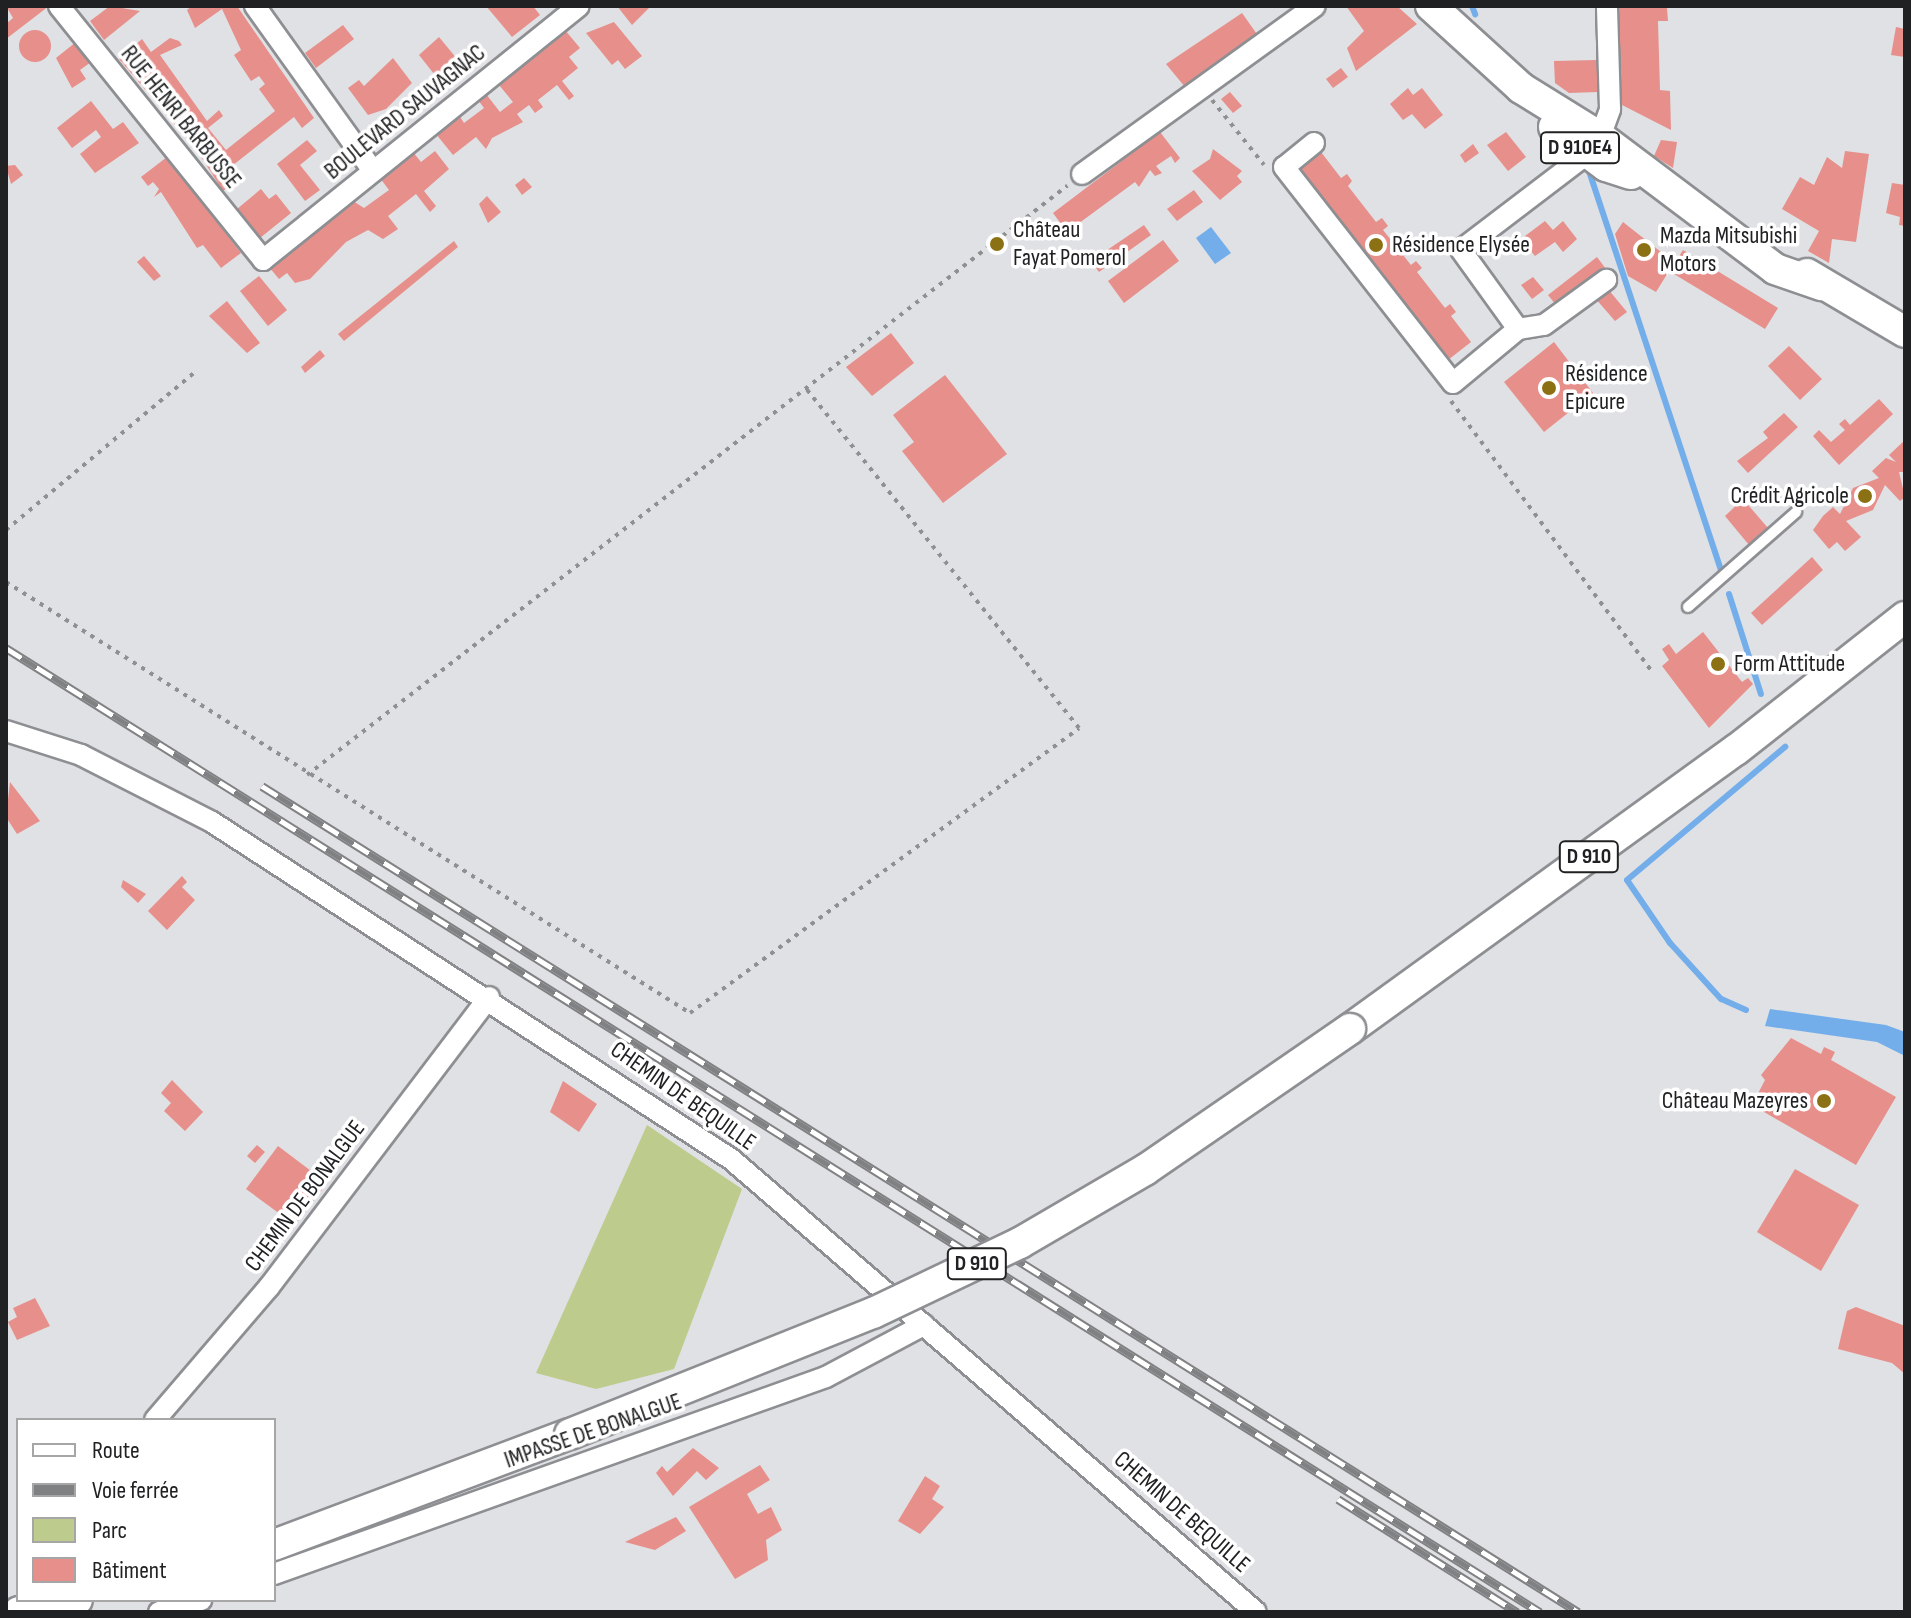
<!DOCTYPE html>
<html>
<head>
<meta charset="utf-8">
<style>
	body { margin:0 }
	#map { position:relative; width:1911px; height:1618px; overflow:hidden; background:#dfe1e4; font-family:"Sofia Sans Condensed",sans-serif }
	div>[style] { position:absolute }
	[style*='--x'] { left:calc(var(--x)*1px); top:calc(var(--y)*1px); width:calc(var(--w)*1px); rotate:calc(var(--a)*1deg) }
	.green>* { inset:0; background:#bdcb8c }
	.water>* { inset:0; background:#73aeeb }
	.stream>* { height:6px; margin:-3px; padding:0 3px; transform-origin:3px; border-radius:3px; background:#73aeeb }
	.building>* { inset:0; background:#e78f8b }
	.round { border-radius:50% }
	.path>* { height:4px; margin-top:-2px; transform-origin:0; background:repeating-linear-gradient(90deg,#8e9092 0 4px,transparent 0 10px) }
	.roads { filter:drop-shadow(2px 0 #8d8f92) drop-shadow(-2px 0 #8d8f92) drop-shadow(0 2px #8d8f92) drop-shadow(0 -2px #8d8f92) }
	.lane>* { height:10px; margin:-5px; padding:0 5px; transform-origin:5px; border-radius:5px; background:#fff }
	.street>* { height:20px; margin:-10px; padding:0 10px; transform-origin:10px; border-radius:10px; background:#fff }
	.primary>* { height:30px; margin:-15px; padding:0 15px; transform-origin:15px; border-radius:15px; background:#fff }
	.rail>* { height:9px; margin-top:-4.5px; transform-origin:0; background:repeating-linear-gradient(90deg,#fff 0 18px,#808183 0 36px); box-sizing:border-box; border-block:2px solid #808183 }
	.bridges { filter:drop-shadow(2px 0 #8d8f92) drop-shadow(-2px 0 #8d8f92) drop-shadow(0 2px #8d8f92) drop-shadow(0 -2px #8d8f92) }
	.primary-bridge>* { height:30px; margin:-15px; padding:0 15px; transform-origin:15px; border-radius:15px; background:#fff }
	.dots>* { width:22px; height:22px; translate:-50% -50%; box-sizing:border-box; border:4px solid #fff; border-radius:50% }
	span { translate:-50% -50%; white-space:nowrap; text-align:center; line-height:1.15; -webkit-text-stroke:7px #fff; paint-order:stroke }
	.shield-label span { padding:2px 6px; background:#fff; border:2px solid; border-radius:6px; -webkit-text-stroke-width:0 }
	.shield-label { font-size:22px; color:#202122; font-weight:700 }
	.street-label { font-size:24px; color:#202122 }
	.poi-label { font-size:24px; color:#202122 }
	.left { translate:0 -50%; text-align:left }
	.right { translate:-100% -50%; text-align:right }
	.frame { position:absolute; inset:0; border:8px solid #202122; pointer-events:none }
	.legend { position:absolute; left:16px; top:1418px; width:260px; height:184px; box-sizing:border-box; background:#fff; border:2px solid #a6a6a7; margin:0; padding:10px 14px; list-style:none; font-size:24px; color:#202122 }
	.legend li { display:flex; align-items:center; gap:16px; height:40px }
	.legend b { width:40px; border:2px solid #a6a6a7 }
</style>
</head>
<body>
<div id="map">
	<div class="green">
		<div style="clip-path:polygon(647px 1125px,742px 1189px,674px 1369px,596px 1389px,536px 1373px)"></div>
	</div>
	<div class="water">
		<div style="clip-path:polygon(1211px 227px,1231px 253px,1215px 264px,1196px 238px)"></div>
		<div style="clip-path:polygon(1770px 1009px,1886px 1025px,1905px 1032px,1905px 1056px,1877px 1042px,1765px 1026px)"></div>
	</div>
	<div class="stream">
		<div style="--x:1472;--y:6;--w:9;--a:69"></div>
		<div style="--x:1589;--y:171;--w:426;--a:71.7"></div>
		<div style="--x:1729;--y:594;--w:105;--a:72.3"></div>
		<div style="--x:1746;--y:1010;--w:27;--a:-156"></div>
		<div style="--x:1721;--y:999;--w:76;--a:-132.3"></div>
		<div style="--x:1670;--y:943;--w:76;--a:-124.3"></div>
		<div style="--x:1627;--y:880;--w:207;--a:-40.1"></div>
	</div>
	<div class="building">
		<div style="clip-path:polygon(6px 6px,49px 6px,6px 39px,6px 24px,13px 18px)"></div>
		<div style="clip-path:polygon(110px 6px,140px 11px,104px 40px,90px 21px)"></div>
		<div style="clip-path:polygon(192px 6px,237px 6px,314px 118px,302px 128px,294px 117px,228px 169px,236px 181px,223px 191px,196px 149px,119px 59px,142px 39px,151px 52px,170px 38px,179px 41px,182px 45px,160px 55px,207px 121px,219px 110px,223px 116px,208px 128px,226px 150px,275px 111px,259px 89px,265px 84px,259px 76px,251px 81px,234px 55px,241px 50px,222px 9px,195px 28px,187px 10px)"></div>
		<div style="clip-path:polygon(486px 6px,533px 6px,540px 15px,512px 37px)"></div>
		<div style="clip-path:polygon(617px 6px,651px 6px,632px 25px)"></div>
		<div style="clip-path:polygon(1346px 6px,1397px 6px,1417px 24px,1356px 71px,1347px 48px,1364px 31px)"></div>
		<div style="clip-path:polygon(1618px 7px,1667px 8px,1668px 21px,1658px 21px,1660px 90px,1670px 91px,1671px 130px,1620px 104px)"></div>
		<div style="clip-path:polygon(1242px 13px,1259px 37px,1185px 87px,1166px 64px)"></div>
		<div style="clip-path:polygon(614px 22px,642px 56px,625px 69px,618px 60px,612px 65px,586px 33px)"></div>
		<div style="clip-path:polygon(343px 25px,354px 39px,316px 68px,305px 53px)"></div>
		<div style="clip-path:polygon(1896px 27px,1905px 29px,1905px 57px,1891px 55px)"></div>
		<div class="round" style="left:19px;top:30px;width:32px;height:32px"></div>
		<div style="clip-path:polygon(565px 30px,580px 48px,569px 57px,578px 68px,562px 81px,574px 96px,569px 100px,557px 85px,538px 100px,543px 107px,535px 113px,529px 105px,517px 114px,523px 122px,492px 138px,486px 149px,476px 137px,453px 155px,436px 134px,459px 115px,464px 123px,484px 108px,478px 100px,486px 94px,500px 112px,513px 102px,499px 85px)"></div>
		<div style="clip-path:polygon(439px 37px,467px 71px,446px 89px,419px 55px)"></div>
		<div style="clip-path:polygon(76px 42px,91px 62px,80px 70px,86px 79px,72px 88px,56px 58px)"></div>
		<div style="clip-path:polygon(393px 58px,412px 83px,386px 109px,368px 115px,348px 88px,359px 80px,364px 86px)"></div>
		<div style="clip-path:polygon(1597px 60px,1598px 92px,1569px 93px,1555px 83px,1554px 61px)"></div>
		<div style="clip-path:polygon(1341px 68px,1348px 77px,1333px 88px,1326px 79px)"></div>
		<div style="clip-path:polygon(1408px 88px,1413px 95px,1422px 88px,1443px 115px,1425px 129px,1412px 114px,1403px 120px,1390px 104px)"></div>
		<div style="clip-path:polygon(1230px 92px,1242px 106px,1233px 113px,1221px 99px)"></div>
		<div style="clip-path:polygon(91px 101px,113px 129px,123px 122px,139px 143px,95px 173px,80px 154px,101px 137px,96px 130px,72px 148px,57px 128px)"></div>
		<div style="clip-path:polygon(1160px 132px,1180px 158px,1175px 163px,1171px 156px,1156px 166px,1162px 173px,1155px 176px,1150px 170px,1139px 187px,1135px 182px,1067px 232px,1053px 213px)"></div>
		<div style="clip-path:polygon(1506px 132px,1526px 157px,1508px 171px,1487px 145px)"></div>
		<div style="clip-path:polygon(307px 140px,317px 151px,300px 165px,320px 190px,305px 201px,277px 164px)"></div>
		<div style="clip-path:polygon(1661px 140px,1677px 142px,1673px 168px,1654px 156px)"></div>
		<div style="clip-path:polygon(1473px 144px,1479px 153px,1465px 163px,1460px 155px)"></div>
		<div style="clip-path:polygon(1213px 149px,1242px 171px,1237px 176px,1242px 182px,1220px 200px,1192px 171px,1210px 159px)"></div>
		<div style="clip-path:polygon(435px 151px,449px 169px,424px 191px,436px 206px,430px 212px,416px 194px,388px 216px,398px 229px,383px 239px,368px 230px,346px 242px,310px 279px,295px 283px,287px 273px,279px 279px,269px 267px,353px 201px,364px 208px,389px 190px,380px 178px,413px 152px,421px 162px)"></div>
		<div style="clip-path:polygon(1845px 151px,1869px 154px,1856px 242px,1832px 239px,1829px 263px,1808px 251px,1819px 231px,1782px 209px,1800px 177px,1814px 185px,1827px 157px,1842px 168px)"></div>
		<div style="clip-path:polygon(1321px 152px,1341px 178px,1347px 174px,1352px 181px,1348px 186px,1376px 222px,1382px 218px,1388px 226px,1383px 230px,1411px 265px,1416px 261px,1422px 268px,1417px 272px,1445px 308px,1450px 304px,1456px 312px,1451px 316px,1471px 342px,1448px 360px,1298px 171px)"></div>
		<div style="clip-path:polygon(167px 157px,241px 253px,221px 268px,203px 245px,197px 248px,161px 192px,154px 197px,159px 189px,153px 182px,148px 186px,141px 177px)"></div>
		<div style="clip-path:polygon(15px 165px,23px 175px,11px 184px,6px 166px)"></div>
		<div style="clip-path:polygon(524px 178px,532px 187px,522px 195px,515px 185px)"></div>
		<div style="clip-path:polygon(1892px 183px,1905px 185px,1905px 226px,1899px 225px,1900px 217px,1886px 213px)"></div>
		<div style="clip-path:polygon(261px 189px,269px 199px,276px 194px,291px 213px,260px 238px,237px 209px)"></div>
		<div style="clip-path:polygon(1194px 190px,1203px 202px,1177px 221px,1167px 209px)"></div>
		<div style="clip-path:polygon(487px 196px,501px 212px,488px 223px,479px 204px)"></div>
		<div style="clip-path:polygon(1545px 221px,1553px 230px,1563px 221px,1577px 239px,1563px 252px,1555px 242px,1535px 256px,1521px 239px)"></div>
		<div style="clip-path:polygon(1623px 222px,1675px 263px,1683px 250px,1778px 308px,1765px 329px,1669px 271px,1656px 292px,1628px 276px,1615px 234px)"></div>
		<div style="clip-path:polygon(1144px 225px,1151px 235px,1099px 272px,1091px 261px)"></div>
		<div style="clip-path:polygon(1163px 240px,1179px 261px,1124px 303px,1108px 281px)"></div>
		<div style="clip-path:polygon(454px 241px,458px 247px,344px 341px,338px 334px)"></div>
		<div style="clip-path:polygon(144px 256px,161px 276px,154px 281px,137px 262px)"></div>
		<div style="clip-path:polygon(1597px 257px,1606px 269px,1556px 305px,1548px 295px)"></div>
		<div style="clip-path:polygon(259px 276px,287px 310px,268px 326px,240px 291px)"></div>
		<div style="clip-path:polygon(1533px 277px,1544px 290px,1532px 299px,1521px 285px)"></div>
		<div style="clip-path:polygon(1608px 289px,1627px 312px,1615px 321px,1595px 298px)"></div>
		<div style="clip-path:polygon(227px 301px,260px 343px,247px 353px,209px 316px)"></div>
		<div style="clip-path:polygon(891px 333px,914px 363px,872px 396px,846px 367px)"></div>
		<div style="clip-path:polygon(1554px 342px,1593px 393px,1544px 432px,1504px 382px)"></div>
		<div style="clip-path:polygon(1789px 346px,1822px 379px,1800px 400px,1768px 366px)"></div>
		<div style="clip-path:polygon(320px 350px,325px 356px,305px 373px,301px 367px)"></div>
		<div style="clip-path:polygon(945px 375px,1007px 454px,943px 503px,902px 451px,914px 442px,893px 415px)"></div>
		<div style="clip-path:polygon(1879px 399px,1893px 414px,1839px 465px,1813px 436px,1819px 430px,1831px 442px,1845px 430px,1839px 424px,1845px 419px,1850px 425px)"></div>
		<div style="clip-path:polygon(1784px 413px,1798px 427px,1748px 473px,1737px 461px,1768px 438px,1763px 432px)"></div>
		<div style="clip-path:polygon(1905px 440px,1905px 472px,1899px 472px,1905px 497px,1900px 501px,1885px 485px,1873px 510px,1846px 521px,1861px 537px,1845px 551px,1837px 542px,1829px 549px,1813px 530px,1823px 516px,1833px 507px,1840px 514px,1853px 488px,1879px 478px,1872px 471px,1886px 458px,1896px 462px,1889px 455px)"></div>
		<div style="clip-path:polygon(1743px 499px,1768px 528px,1749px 545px,1725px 516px)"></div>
		<div style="clip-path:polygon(1812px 557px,1823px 570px,1762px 625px,1751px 613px)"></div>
		<div style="clip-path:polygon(1703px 632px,1742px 682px,1748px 678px,1753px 684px,1709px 728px,1662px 666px,1669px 660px,1662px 649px,1669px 644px,1676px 654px)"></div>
		<div style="clip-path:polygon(10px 782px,40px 821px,17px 834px,6px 817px)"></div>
		<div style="clip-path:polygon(182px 876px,187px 882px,182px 887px,195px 900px,167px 930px,148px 911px)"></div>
		<div style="clip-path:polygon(123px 880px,146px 894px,138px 903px,121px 887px)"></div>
		<div style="clip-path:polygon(1791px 1038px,1821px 1054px,1824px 1047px,1835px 1052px,1831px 1060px,1896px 1097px,1856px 1165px,1752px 1105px,1765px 1080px,1761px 1075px)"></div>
		<div style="clip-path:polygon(172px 1080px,203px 1112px,185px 1131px,164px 1111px,171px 1103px,161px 1093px)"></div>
		<div style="clip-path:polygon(563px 1081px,597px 1104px,579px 1132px,550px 1112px)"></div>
		<div style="clip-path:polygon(257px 1145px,265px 1152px,255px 1163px,247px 1156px)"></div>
		<div style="clip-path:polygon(278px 1146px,327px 1183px,295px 1225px,246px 1189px)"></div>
		<div style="clip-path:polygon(1795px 1169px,1859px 1205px,1821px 1271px,1757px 1232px)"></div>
		<div style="clip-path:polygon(35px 1298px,50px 1326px,17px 1340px,8px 1322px,17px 1317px,13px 1308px)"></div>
		<div style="clip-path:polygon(1856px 1307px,1905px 1326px,1905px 1374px,1892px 1363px,1838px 1349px,1847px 1311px)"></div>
		<div style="clip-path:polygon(693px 1448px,719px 1468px,706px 1480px,697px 1471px,673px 1496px,656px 1473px,662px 1466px,667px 1472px)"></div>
		<div style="clip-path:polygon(760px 1465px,770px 1480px,747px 1494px,758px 1514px,771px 1507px,782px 1530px,766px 1540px,768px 1560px,735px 1579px,689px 1507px)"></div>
		<div style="clip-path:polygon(925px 1476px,940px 1486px,932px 1499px,944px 1507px,920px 1534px,898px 1521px)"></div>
		<div style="clip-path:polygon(676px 1517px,686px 1531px,655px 1550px,625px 1542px)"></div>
	</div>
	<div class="path">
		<div style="--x:1212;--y:100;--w:83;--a:51.3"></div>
		<div style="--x:1451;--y:401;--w:337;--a:53.4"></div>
		<div style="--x:6;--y:530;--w:246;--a:-39.9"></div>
		<div style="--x:6;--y:582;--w:808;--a:32.22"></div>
		<div style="--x:690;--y:1013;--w:482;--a:-36.2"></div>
		<div style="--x:1079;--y:728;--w:436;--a:-128.8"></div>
		<div style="--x:307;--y:775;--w:962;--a:-37.78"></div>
	</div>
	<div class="roads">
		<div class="lane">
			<div style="--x:1688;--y:607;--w:144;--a:-41.3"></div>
		</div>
		<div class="street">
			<div style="--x:59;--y:6;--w:326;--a:51.2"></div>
			<div style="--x:263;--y:260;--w:405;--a:-38.8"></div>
			<div style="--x:255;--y:6;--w:203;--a:54.4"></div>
			<div style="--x:1600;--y:137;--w:30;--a:-70"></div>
			<div style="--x:1610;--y:109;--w:103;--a:-91.7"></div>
			<div style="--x:1314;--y:143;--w:38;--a:141"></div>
			<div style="--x:1284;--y:167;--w:274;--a:52"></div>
			<div style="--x:1453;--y:383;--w:85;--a:-39.7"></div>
			<div style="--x:1587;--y:154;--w:158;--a:142.7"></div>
			<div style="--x:1461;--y:250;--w:97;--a:54.2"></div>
			<div style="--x:1518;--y:329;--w:26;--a:-9"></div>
			<div style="--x:1544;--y:325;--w:77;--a:-36"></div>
			<div style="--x:1082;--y:174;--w:287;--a:-35.8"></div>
			<div style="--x:6;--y:731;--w:79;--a:17.7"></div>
			<div style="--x:81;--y:755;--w:147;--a:27.1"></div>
			<div style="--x:212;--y:822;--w:619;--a:33"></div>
			<div style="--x:731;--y:1159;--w:693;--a:40.79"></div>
			<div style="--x:155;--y:1420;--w:175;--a:-49.4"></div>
			<div style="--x:269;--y:1287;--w:364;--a:-52.8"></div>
			<div style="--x:274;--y:1574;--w:586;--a:-19.64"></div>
			<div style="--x:826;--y:1377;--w:111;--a:-28"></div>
			<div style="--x:159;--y:1612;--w:44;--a:-15.9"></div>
		</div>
		<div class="primary">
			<div style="--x:1431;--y:6;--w:122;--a:42.3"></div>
			<div style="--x:1521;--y:88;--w:93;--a:31.8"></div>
			<div style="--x:1600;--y:137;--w:219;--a:37"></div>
			<div style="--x:1775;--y:269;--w:49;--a:19.2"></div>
			<div style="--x:1554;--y:127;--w:65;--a:36.9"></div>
			<div style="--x:1606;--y:166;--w:26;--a:18"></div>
			<div style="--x:1807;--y:274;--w:114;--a:30.6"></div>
			<div style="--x:1350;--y:1029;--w:476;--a:-35.9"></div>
			<div style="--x:1736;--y:750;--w:215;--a:-38.2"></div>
			<div style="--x:274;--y:1545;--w:316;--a:-20.6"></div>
			<div style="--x:19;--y:1612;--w:59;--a:-11.7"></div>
		</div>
	</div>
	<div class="rail">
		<div style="--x:6;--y:648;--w:1812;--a:32.15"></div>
		<div style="--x:262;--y:786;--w:1554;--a:32.11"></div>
		<div style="--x:1338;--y:1499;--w:212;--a:32.3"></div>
	</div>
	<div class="bridges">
		<div class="primary-bridge">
			<div style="--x:570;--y:1434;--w:326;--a:-21.8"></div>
			<div style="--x:873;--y:1313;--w:163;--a:-25.5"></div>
			<div style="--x:1020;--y:1243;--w:145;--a:-30.3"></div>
			<div style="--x:1145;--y:1170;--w:249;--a:-34.5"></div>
		</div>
	</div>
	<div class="dots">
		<div style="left:997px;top:244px;background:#8c7114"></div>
		<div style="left:1376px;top:245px;background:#8c7114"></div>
		<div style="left:1644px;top:250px;background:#8c7114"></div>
		<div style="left:1549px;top:388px;background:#8c7114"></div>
		<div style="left:1865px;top:496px;background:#8c7114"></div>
		<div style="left:1718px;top:664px;background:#8c7114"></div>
		<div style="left:1824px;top:1101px;background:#8c7114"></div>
	</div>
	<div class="shield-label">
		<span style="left:1580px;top:148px">D 910E4</span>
		<span style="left:1589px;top:857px">D 910</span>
		<span style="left:977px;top:1264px">D 910</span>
	</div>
	<div class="street-label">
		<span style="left:405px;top:112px;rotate:-39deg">BOULEVARD SAUVAGNAC</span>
		<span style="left:181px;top:117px;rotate:51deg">RUE HENRI BARBUSSE</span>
		<span style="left:683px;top:1096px;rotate:35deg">CHEMIN DE BEQUILLE</span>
		<span style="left:305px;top:1196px;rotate:-53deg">CHEMIN DE BONALGUE</span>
		<span style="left:593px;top:1431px;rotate:-19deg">IMPASSE DE BONALGUE</span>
		<span style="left:1182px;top:1512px;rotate:41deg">CHEMIN DE BEQUILLE</span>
	</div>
	<div class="poi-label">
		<span class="left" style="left:1013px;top:244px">Château<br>Fayat Pomerol</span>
		<span class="left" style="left:1660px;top:250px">Mazda Mitsubishi<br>Motors</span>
		<span class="left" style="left:1392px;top:245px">Résidence Elysée</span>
		<span class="left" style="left:1565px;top:388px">Résidence<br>Epicure</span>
		<span class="right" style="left:1849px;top:496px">Crédit Agricole</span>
		<span class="left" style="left:1734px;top:664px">Form Attitude</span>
		<span class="right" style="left:1808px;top:1101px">Château Mazeyres</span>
	</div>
	<div class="frame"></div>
	<ul class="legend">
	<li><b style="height:10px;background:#fff"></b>Route</li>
	<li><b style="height:10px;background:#808183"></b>Voie ferrée</li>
	<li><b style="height:22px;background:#bdcb8c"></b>Parc</li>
	<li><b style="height:22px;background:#e78f8b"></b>Bâtiment</li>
	</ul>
</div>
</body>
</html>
